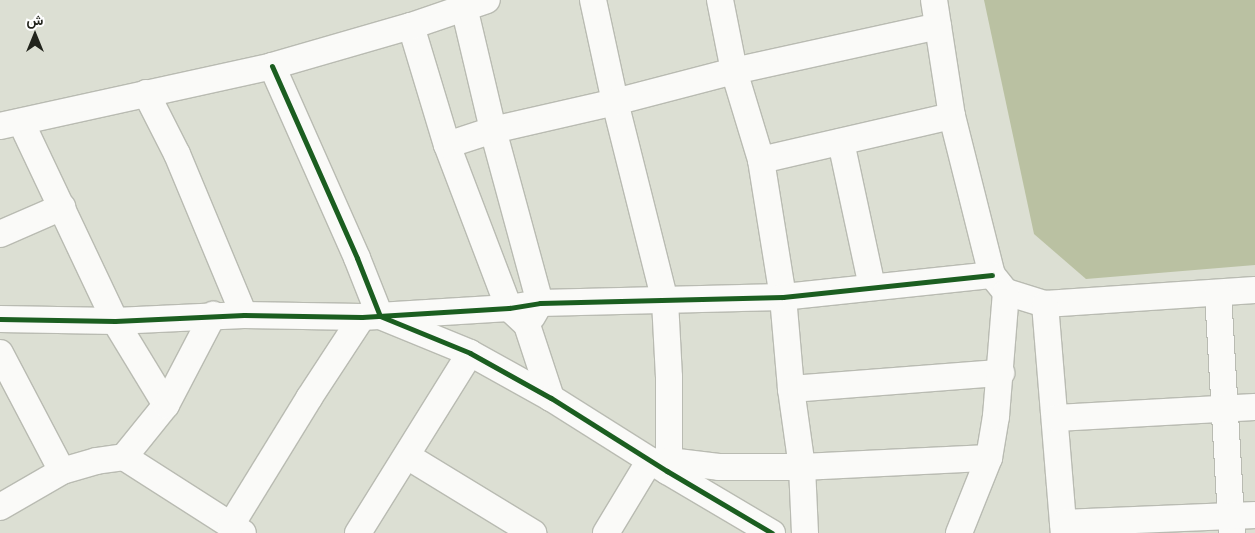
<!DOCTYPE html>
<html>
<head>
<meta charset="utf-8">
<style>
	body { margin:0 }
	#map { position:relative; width:1255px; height:533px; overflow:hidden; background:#dcdfd3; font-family:"Space Grotesk",Vazirmatn,sans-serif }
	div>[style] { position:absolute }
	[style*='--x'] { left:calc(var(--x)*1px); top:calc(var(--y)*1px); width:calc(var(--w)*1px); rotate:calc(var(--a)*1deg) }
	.forest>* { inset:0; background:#bac1a2 }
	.roads { filter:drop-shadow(1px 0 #b9bbb2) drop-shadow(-1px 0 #b9bbb2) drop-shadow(0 1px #b9bbb2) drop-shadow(0 -1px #b9bbb2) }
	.minor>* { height:26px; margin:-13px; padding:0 13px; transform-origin:13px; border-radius:13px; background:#fafaf8 }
	.cycleway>* { height:5px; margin:-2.5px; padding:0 2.5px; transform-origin:2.5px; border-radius:2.5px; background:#1b5e20 }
	span { translate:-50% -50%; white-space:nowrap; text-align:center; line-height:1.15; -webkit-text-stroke:4px #fff; paint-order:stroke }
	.north { position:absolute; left:10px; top:10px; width:50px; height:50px; -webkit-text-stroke:4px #fff; paint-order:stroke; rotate:0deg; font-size:14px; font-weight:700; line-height:20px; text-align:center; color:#22241c }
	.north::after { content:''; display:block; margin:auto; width:18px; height:22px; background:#22241c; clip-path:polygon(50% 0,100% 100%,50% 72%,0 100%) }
</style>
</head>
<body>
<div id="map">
	<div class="forest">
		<div style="clip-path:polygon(984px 0,1255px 0,1255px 265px,1086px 279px,1034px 234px)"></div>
	</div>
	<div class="roads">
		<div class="minor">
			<div style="--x:593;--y:0;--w:104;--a:77.8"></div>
			<div style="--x:615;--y:102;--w:205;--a:75.9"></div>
			<div style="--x:665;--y:301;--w:76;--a:87"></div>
			<div style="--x:669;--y:377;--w:84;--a:90"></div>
			<div style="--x:669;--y:461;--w:10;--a:101"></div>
			<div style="--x:720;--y:0;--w:72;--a:78.8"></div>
			<div style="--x:734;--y:71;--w:93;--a:73.1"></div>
			<div style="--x:761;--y:160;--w:139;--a:80.9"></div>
			<div style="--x:783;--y:297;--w:92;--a:85"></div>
			<div style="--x:791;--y:389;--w:79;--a:82"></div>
			<div style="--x:802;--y:467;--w:66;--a:87.4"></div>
			<div style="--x:934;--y:0;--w:117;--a:81.2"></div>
			<div style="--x:952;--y:116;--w:164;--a:75.9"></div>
			<div style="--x:992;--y:275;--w:22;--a:51"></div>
			<div style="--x:1006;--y:292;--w:41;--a:17.1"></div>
			<div style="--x:1045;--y:304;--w:210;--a:-3.8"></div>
			<div style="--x:464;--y:7;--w:126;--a:76.7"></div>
			<div style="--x:493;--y:130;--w:179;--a:74.8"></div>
			<div style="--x:540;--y:303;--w:16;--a:120"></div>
			<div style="--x:411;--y:26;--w:124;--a:73.2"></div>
			<div style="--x:447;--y:145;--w:174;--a:69.2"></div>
			<div style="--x:509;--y:308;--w:25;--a:43"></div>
			<div style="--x:527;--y:325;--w:77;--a:71.8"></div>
			<div style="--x:272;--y:66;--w:210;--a:66.1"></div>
			<div style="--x:357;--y:258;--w:62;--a:68.4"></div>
			<div style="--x:380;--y:316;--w:97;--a:22.3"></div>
			<div style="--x:470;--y:353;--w:93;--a:29.1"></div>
			<div style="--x:551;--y:398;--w:137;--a:32.2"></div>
			<div style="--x:667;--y:471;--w:122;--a:30.6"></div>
			<div style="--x:146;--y:93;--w:68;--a:63.1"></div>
			<div style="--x:177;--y:154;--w:174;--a:67.4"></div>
			<div style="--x:21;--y:122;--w:220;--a:64.7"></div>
			<div style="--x:115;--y:321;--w:98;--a:58.7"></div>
			<div style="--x:0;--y:126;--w:279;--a:-12.4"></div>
			<div style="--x:272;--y:66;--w:145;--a:-16.1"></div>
			<div style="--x:411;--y:26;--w:80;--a:-18.9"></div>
			<div style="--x:841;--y:142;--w:148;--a:77.9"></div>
			<div style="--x:447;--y:145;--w:48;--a:-18.1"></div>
			<div style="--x:493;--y:130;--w:125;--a:-12.9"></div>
			<div style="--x:615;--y:102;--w:123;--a:-14.6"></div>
			<div style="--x:734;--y:71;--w:209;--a:-12.4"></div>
			<div style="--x:761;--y:160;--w:196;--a:-13"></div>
			<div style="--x:0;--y:234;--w:68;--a:-23.5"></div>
			<div style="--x:1218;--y:293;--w:240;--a:86.7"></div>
			<div style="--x:1045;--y:304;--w:230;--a:85.3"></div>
			<div style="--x:0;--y:319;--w:115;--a:1"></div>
			<div style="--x:115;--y:321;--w:129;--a:-2.7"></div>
			<div style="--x:244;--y:315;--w:118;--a:1"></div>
			<div style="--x:362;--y:317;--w:147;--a:-3.5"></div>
			<div style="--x:509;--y:308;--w:31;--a:-9"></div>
			<div style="--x:540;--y:303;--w:243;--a:-1.4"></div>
			<div style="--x:783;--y:297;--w:210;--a:-6"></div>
			<div style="--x:0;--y:353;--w:133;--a:62.3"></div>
			<div style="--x:791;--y:389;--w:211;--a:-4.4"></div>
			<div style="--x:1056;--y:418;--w:199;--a:-3.2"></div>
			<div style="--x:407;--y:456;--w:148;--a:31.4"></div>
			<div style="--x:124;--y:457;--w:67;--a:-51.1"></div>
			<div style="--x:166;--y:405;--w:102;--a:-62.4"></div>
			<div style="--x:669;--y:461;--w:50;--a:6.8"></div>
			<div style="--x:719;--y:467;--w:83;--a:0"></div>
			<div style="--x:802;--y:467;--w:187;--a:-2.8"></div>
			<div style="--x:0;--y:507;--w:72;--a:-30.1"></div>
			<div style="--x:62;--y:471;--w:35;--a:-16"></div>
			<div style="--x:96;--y:461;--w:28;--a:-8"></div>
			<div style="--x:124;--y:457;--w:141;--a:32.6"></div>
			<div style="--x:1063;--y:523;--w:192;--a:-2.4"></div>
			<div style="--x:231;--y:525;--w:149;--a:-58.4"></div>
			<div style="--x:309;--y:398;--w:97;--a:-56.8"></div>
			<div style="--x:358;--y:533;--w:212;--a:-58.1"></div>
			<div style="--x:606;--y:533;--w:85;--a:-58.9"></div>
			<div style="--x:959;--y:533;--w:81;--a:-68.2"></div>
			<div style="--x:989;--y:458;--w:43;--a:-80.5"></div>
			<div style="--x:996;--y:416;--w:124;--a:-85.4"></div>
		</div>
	</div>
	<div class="cycleway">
		<div style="--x:272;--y:66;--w:210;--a:66.1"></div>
		<div style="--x:357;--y:258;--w:62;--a:68.4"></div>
		<div style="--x:380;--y:316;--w:97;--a:22.3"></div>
		<div style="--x:470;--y:353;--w:93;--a:29.1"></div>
		<div style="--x:551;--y:398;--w:137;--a:32.2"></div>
		<div style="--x:667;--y:471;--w:122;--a:30.6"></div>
		<div style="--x:0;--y:319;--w:115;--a:1"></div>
		<div style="--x:115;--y:321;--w:129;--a:-2.7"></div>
		<div style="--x:244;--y:315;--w:118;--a:1"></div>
		<div style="--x:362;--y:317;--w:147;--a:-3.5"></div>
		<div style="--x:509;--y:308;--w:31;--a:-9"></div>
		<div style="--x:540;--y:303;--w:243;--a:-1.4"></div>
		<div style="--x:783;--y:297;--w:210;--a:-6"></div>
	</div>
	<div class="north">ش</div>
</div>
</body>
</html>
